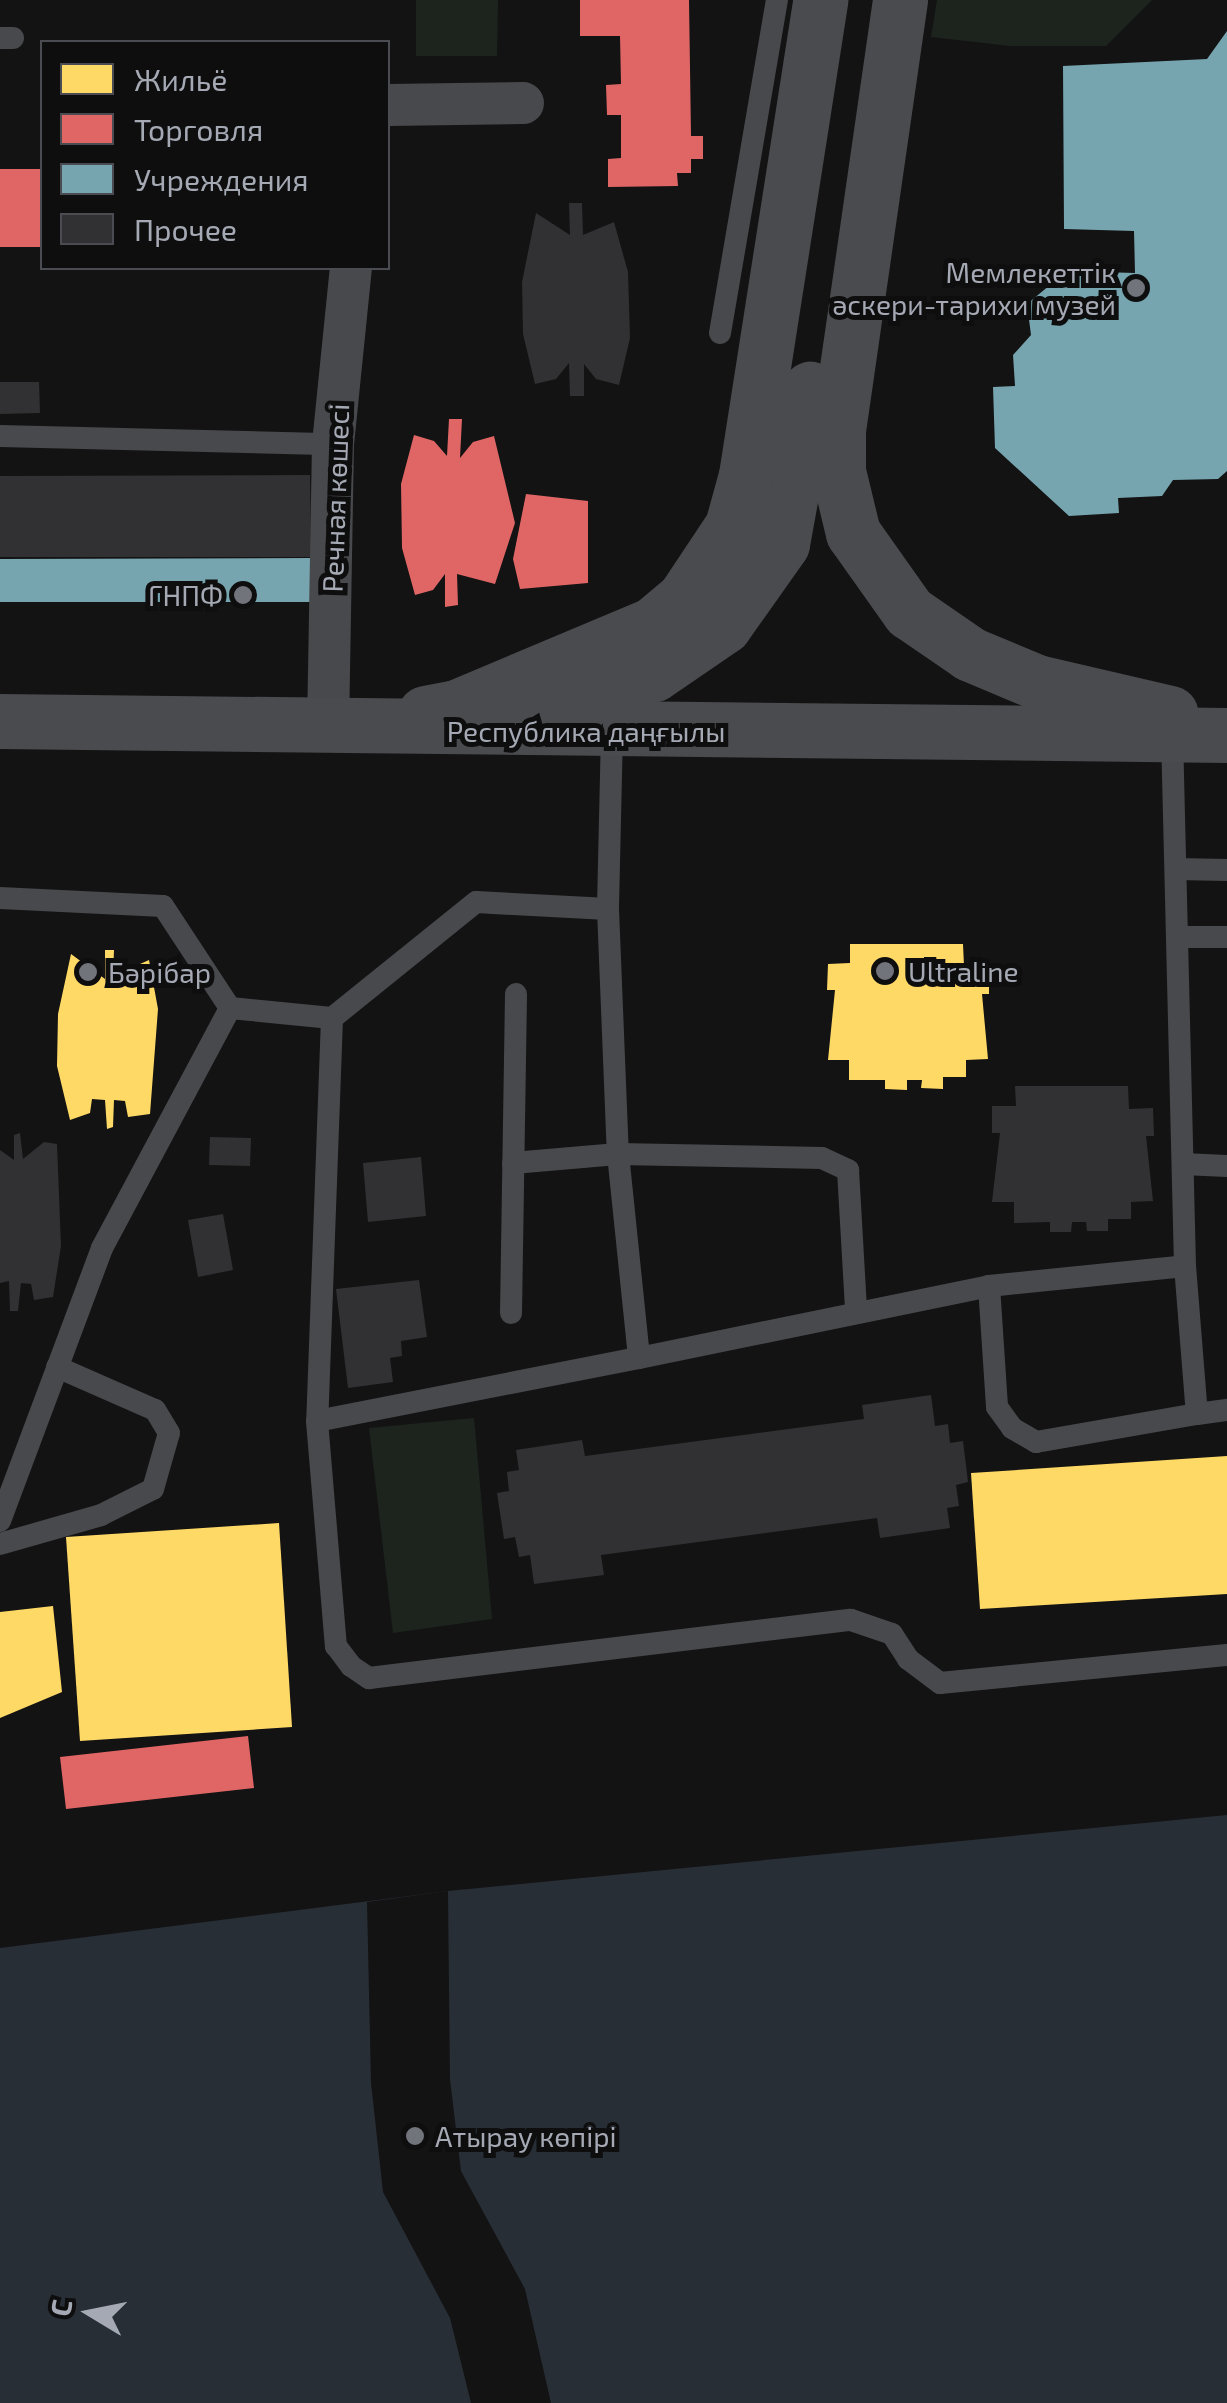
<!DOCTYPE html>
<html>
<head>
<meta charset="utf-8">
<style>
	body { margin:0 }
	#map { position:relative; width:1227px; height:2403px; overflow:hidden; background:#131314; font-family:"Exo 2",sans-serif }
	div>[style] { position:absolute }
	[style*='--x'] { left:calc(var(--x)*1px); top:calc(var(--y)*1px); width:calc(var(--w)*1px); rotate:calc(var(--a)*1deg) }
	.green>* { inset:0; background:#1d241e }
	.water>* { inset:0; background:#282e35 }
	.pier>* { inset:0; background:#131314 }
	.homes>* { inset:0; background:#ffd966 }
	.shops>* { inset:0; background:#e06666 }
	.public>* { inset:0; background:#76a5af }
	.building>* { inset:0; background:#313133 }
	.service>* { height:22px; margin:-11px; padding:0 11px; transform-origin:11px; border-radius:11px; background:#48494c }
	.minor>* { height:42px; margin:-21px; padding:0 21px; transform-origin:21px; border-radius:21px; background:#48494c }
	.primary>* { height:55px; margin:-27.5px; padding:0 27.5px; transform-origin:27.5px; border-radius:27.5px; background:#4a4b4e }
	.dots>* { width:28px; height:28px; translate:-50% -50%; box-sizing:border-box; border:5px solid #0e0e0f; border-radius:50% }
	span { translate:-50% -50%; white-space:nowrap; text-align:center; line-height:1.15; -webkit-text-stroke:10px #0e0e0f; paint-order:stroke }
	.poi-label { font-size:28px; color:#a5a9b4 }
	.right { translate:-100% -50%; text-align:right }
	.left { translate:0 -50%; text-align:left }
	.street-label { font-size:28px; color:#a5a9b4 }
	.legend { position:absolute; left:40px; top:40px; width:350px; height:230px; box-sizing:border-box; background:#0e0e0f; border:2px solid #4a4c51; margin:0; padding:12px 18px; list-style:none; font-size:30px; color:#a5a9b4 }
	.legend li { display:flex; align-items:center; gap:20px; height:50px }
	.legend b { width:50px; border:2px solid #4a4c51 }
	.north { position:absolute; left:40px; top:2263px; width:100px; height:100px; -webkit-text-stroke:8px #0e0e0f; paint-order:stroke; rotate:280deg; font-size:28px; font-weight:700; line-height:40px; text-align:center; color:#a5a9b4 }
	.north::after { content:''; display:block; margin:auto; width:35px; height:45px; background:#a5a9b4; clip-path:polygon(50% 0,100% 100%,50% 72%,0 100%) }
</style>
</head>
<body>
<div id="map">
	<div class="green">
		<div style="clip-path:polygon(416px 0,498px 0,497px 56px,416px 56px)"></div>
		<div style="clip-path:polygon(937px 0,1152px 0,1106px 46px,1010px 46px,931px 37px)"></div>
		<div style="clip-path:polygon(474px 1418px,492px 1619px,393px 1633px,369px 1428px)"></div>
	</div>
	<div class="water">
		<div style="clip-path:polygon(1227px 1815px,1227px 2403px,0 2403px,0 1948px,448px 1891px)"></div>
	</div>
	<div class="pier">
		<div style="clip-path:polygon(448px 1891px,450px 2079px,461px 2171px,525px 2289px,551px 2403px,471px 2403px,450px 2318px,383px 2192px,371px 2083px,367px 1902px)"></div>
	</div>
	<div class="homes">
		<div style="clip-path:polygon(850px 944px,963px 944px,964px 966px,989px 966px,989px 994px,982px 994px,988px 1059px,966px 1060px,966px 1077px,943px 1077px,943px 1089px,921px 1088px,922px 1080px,907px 1080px,907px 1090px,885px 1089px,885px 1080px,849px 1080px,849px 1060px,828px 1060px,835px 990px,827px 990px,828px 964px,850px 963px)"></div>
		<div style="clip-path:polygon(105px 950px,114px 950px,113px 976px,149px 960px,158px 1009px,150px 1114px,128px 1117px,125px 1101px,114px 1100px,113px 1127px,107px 1129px,105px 1100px,92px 1099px,90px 1113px,70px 1120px,57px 1066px,58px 1014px,71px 954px,105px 979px)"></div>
		<div style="clip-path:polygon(1227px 1456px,1227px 1594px,980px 1609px,971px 1473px)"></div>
		<div style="clip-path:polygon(279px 1523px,292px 1727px,80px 1741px,66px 1537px)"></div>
		<div style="clip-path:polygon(53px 1606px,62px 1692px,0 1718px,0 1612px)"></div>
	</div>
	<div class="shops">
		<div style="clip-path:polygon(580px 0,689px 0,691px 136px,703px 136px,703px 159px,691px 159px,691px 173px,677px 173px,678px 186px,608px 187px,608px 159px,621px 158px,621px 115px,607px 115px,606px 85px,621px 84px,620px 36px,580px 36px)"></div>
		<div style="clip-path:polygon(0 169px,42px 169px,42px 247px,0 247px)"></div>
		<div style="clip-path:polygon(449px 419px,462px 419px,460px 458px,473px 442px,494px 436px,515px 523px,495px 584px,457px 574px,458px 605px,445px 607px,445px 574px,433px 590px,415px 595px,402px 548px,401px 484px,414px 435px,434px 441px,447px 456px)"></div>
		<div style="clip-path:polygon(526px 494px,588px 501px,588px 583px,520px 589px,513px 559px)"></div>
		<div style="clip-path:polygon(248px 1736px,254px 1788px,66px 1809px,60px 1757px)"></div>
	</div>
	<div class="public">
		<div style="clip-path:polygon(1227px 31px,1227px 471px,1218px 479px,1173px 480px,1162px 496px,1118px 498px,1119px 513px,1069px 516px,995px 448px,993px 387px,1015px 386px,1013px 355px,1031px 335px,1027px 304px,1067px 271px,1135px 273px,1134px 231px,1064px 229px,1063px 66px,1207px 59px)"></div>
		<div style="clip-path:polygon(310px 558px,310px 602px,0 602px,0 559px)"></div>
	</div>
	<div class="building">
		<div style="clip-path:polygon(569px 203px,582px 203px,583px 235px,614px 222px,628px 272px,630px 338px,619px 385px,596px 379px,584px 364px,584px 396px,570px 396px,569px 363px,556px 379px,535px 384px,523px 334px,522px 282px,536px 213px,570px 235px)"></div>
		<div style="clip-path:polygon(0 382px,39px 382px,40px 413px,0 414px)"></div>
		<div style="clip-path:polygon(310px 475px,311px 557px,0 557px,0 476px)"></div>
		<div style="clip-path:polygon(1015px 1086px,1128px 1086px,1129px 1109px,1153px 1108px,1154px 1136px,1146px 1136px,1153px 1201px,1131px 1202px,1131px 1219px,1108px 1219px,1108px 1231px,1087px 1231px,1086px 1222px,1072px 1222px,1071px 1232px,1050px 1232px,1050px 1222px,1014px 1223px,1014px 1202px,992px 1202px,1000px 1133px,992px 1133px,992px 1106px,1016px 1106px)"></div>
		<div style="clip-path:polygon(20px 1133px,23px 1159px,44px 1142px,57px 1144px,61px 1246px,53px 1297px,34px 1300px,31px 1284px,21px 1283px,18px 1311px,10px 1311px,9px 1281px,0 1283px,0 1150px,14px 1160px,14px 1135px)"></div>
		<div style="clip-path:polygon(210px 1137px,251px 1138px,250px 1166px,209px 1165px)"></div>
		<div style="clip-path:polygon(421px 1157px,426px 1216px,368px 1222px,363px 1163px)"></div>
		<div style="clip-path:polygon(223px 1214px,233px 1270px,198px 1277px,188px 1220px)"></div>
		<div style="clip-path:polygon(419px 1280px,427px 1337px,401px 1341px,402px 1356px,390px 1358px,393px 1382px,348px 1388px,336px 1289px)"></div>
		<div style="clip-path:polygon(931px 1395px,935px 1426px,948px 1424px,950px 1443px,963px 1441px,968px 1482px,956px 1485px,959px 1506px,947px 1508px,950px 1528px,880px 1538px,877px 1518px,601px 1555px,604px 1575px,534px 1584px,530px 1555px,519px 1557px,515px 1537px,504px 1539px,497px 1493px,509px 1491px,507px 1472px,519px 1470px,516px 1450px,582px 1440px,585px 1456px,864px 1419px,862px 1405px)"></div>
	</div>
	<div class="service">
		<div style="--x:0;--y:38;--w:13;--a:0"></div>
		<div style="--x:720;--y:333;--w:338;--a:-80.3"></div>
		<div style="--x:0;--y:436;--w:333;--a:1.4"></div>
		<div style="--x:612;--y:731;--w:178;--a:91.3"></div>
		<div style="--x:608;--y:909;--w:245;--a:87.7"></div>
		<div style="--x:618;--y:1154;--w:205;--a:84.1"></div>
		<div style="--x:639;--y:1358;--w:357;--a:-11.6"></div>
		<div style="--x:989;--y:1286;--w:197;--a:-5.8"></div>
		<div style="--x:1185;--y:1266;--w:531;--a:-91.4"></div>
		<div style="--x:1176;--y:869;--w:51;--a:1.1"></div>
		<div style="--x:0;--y:898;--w:163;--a:2.8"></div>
		<div style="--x:163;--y:906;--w:122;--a:56.7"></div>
		<div style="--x:230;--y:1008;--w:102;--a:5.6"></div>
		<div style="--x:608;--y:909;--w:132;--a:-177"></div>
		<div style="--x:476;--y:902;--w:185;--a:141.1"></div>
		<div style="--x:332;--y:1018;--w:403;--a:92.1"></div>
		<div style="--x:317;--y:1421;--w:226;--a:85.2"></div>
		<div style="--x:336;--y:1646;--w:25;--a:53"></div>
		<div style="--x:351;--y:1666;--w:22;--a:34"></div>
		<div style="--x:369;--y:1678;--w:485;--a:-6.9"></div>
		<div style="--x:851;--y:1620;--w:43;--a:18.9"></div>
		<div style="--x:892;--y:1634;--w:30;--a:57"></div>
		<div style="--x:908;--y:1659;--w:40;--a:37"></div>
		<div style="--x:940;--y:1683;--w:288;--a:-5.6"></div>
		<div style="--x:1178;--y:937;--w:49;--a:0"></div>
		<div style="--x:513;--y:1163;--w:105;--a:-4.9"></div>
		<div style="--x:618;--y:1154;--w:204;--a:1.1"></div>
		<div style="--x:822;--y:1158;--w:29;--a:25"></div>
		<div style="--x:848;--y:1170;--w:140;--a:86.7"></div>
		<div style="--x:1183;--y:1164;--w:44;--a:2.6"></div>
		<div style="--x:1185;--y:1266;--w:148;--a:85.4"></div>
		<div style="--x:1197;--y:1414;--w:30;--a:-8"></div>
		<div style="--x:989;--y:1286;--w:121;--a:86.2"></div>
		<div style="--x:997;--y:1407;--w:26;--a:54"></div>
		<div style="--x:1012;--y:1428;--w:28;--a:30"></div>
		<div style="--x:1036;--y:1442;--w:163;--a:-9.9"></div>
		<div style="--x:511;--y:1313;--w:319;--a:-89.1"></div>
		<div style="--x:317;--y:1421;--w:328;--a:-11.1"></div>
		<div style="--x:0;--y:1521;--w:291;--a:-69.5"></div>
		<div style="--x:102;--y:1248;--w:272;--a:-61.9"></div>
		<div style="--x:0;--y:1544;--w:105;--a:-16"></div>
		<div style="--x:101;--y:1515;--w:58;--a:-26.6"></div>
		<div style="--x:153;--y:1489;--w:58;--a:-74.1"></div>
		<div style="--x:169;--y:1433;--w:27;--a:-121"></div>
		<div style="--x:155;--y:1410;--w:107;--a:-156.3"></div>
	</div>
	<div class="minor">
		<div style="--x:388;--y:105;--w:135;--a:-0.8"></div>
		<div style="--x:328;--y:729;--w:285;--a:-89"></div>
		<div style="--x:333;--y:444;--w:177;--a:-84.2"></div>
	</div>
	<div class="primary">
		<div style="--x:900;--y:0;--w:436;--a:98.2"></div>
		<div style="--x:838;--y:432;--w:39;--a:90"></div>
		<div style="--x:838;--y:471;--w:64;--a:76.4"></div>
		<div style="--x:853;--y:533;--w:97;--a:54.7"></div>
		<div style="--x:909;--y:612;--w:74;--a:34.5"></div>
		<div style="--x:970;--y:654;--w:73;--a:22.7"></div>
		<div style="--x:1037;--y:682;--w:137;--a:13.1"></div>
		<div style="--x:536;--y:697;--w:120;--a:-11"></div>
		<div style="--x:654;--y:674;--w:85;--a:-34.4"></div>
		<div style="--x:724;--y:626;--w:100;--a:-54.7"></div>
		<div style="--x:782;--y:544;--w:158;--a:-79.8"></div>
		<div style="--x:425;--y:713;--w:32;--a:-11"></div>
		<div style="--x:456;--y:707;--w:214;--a:-22.8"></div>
		<div style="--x:653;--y:624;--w:40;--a:-40"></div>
		<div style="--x:684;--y:598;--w:87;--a:-56.3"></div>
		<div style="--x:732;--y:526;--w:53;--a:-74.6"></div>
		<div style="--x:746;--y:475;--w:481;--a:-81.1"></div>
		<div style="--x:0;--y:721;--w:1227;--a:0.65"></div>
	</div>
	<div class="dots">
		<div style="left:1136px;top:288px;background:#72747c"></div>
		<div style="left:243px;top:595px;background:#72747c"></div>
		<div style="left:885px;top:971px;background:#72747c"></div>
		<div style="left:88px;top:972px;background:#72747c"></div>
		<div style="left:415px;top:2136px;background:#72747c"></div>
	</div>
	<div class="poi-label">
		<span class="right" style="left:1116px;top:288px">Мемлекеттік<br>әскери-тарихи музей</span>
		<span class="right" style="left:223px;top:595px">ГНПФ</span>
		<span class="left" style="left:908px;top:971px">Ultraline</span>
		<span class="left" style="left:108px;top:972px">Бәрібар</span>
		<span class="left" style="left:435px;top:2136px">Атырау көпірі</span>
	</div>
	<div class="street-label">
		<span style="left:335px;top:498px;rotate:-88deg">Речная көшесі</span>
		<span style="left:586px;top:731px">Республика даңғылы</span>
	</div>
	<ul class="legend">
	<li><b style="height:28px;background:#ffd966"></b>Жильё</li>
	<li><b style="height:28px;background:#e06666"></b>Торговля</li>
	<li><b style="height:28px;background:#76a5af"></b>Учреждения</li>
	<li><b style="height:28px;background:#313133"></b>Прочее</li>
	</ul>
	<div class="north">С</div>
</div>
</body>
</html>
